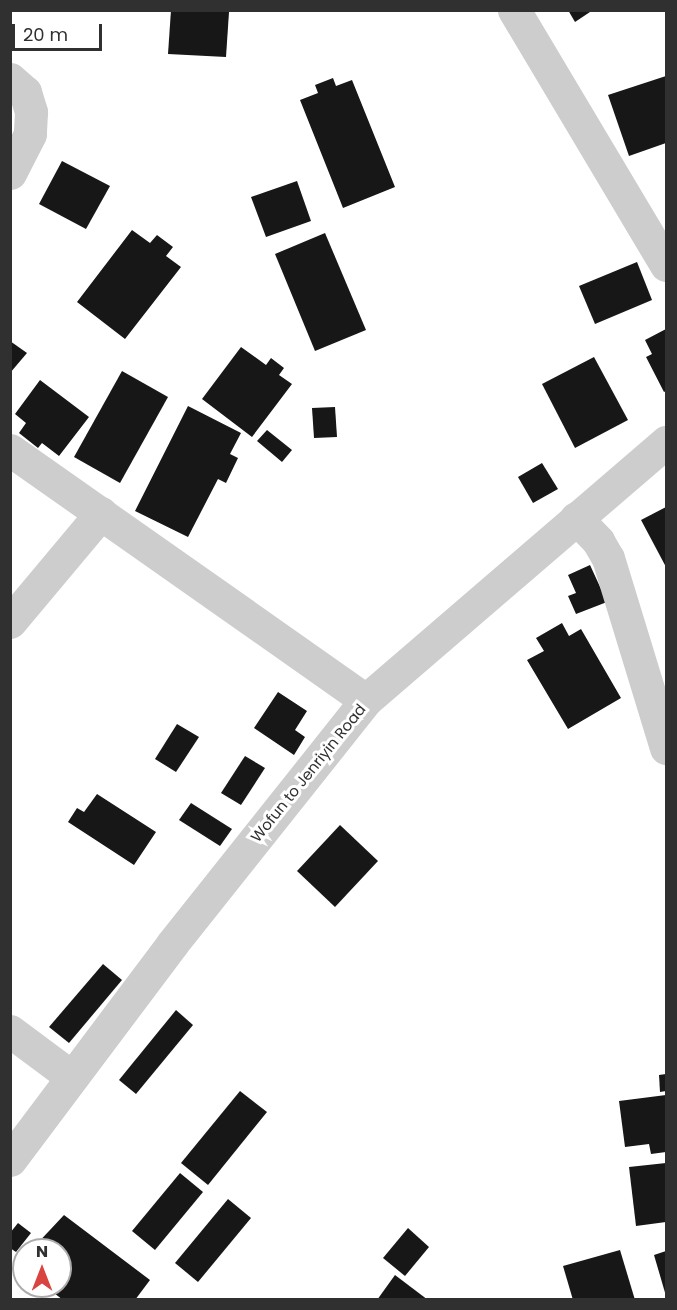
<!DOCTYPE html>
<html>
<head>
<meta charset="utf-8">
<style>
	body { margin:0 }
	#map { position:relative; width:677px; height:1310px; overflow:hidden; background:#fff; font-family:Poppins,sans-serif }
	div>[style] { position:absolute }
	[style*='--x'] { left:calc(var(--x)*1px); top:calc(var(--y)*1px); width:calc(var(--w)*1px); rotate:calc(var(--a)*1deg) }
	.building>* { inset:0; background:#171717 }
	.minor>* { height:33px; margin:-16.5px; padding:0 16.5px; transform-origin:16.5px; border-radius:16.5px; background:#cdcdcd }
	span { translate:-50% -50%; white-space:nowrap; text-align:center; line-height:1.15; -webkit-text-stroke:6px #fff; paint-order:stroke }
	.street-label { font-size:15px; color:#303030 }
	.frame { position:absolute; inset:0; border:12px solid #303030; pointer-events:none }
	.north { position:absolute; left:12px; top:1238px; width:60px; height:60px; box-sizing:border-box; background:#fff; border:2px solid #acacac; border-radius:50%; rotate:0deg; font-size:16px; font-weight:700; line-height:24px; text-align:center; color:#303030 }
	.north::after { content:''; display:block; margin:auto; width:21px; height:27px; background:#d94340; clip-path:polygon(50% 0,100% 100%,50% 72%,0 100%) }
	.scale { position:absolute; left:12px; top:24px; width:90px; height:27px; box-sizing:border-box; border:3px solid #303030; border-top:0; padding-left:8px; font-size:18px; line-height:21px; white-space:nowrap; color:#303030; -webkit-text-stroke:4px #fff; paint-order:stroke }
</style>
</head>
<body>
<div id="map">
	<div class="building">
		<div style="clip-path:polygon(171px 10px,229px 12px,226px 57px,168px 54px)"></div>
		<div style="clip-path:polygon(568px 10px,593px 10px,575px 22px)"></div>
		<div style="clip-path:polygon(666px 76px,666px 143px,629px 156px,608px 95px)"></div>
		<div style="clip-path:polygon(333px 78px,336px 86px,352px 80px,395px 187px,343px 208px,300px 100px,318px 93px,315px 85px)"></div>
		<div style="clip-path:polygon(62px 161px,110px 186px,86px 229px,39px 204px)"></div>
		<div style="clip-path:polygon(297px 181px,311px 221px,266px 237px,251px 197px)"></div>
		<div style="clip-path:polygon(132px 230px,150px 243px,157px 235px,173px 247px,166px 256px,181px 267px,125px 339px,77px 302px)"></div>
		<div style="clip-path:polygon(325px 233px,366px 330px,315px 351px,275px 254px)"></div>
		<div style="clip-path:polygon(637px 262px,652px 300px,595px 324px,579px 286px)"></div>
		<div style="clip-path:polygon(666px 329px,666px 391px,664px 392px,646px 357px,652px 354px,645px 340px)"></div>
		<div style="clip-path:polygon(10px 341px,27px 353px,10px 373px)"></div>
		<div style="clip-path:polygon(241px 347px,266px 365px,271px 358px,284px 368px,279px 375px,292px 384px,252px 437px,202px 399px)"></div>
		<div style="clip-path:polygon(594px 357px,628px 420px,575px 448px,542px 384px)"></div>
		<div style="clip-path:polygon(122px 371px,168px 397px,120px 483px,74px 457px)"></div>
		<div style="clip-path:polygon(40px 380px,89px 417px,59px 456px,42px 443px,38px 448px,19px 433px,26px 423px,15px 414px)"></div>
		<div style="clip-path:polygon(188px 406px,241px 433px,230px 454px,238px 458px,226px 483px,218px 479px,188px 537px,135px 511px)"></div>
		<div style="clip-path:polygon(335px 407px,337px 437px,314px 438px,312px 408px)"></div>
		<div style="clip-path:polygon(267px 430px,292px 450px,282px 462px,257px 441px)"></div>
		<div style="clip-path:polygon(542px 463px,558px 489px,533px 503px,518px 477px)"></div>
		<div style="clip-path:polygon(666px 507px,666px 567px,641px 520px)"></div>
		<div style="clip-path:polygon(590px 565px,607px 602px,576px 614px,568px 596px,576px 593px,568px 575px)"></div>
		<div style="clip-path:polygon(562px 623px,569px 636px,581px 629px,621px 698px,568px 729px,527px 660px,544px 651px,536px 638px)"></div>
		<div style="clip-path:polygon(278px 692px,307px 711px,295px 730px,305px 737px,294px 755px,254px 728px)"></div>
		<div style="clip-path:polygon(177px 724px,199px 737px,176px 772px,155px 759px)"></div>
		<div style="clip-path:polygon(245px 756px,265px 768px,241px 805px,221px 793px)"></div>
		<div style="clip-path:polygon(97px 794px,156px 832px,134px 865px,68px 822px,77px 808px,84px 812px)"></div>
		<div style="clip-path:polygon(191px 803px,232px 829px,220px 846px,179px 820px)"></div>
		<div style="clip-path:polygon(340px 825px,378px 861px,335px 907px,297px 871px)"></div>
		<div style="clip-path:polygon(103px 964px,122px 980px,69px 1043px,49px 1027px)"></div>
		<div style="clip-path:polygon(176px 1010px,193px 1025px,136px 1094px,119px 1080px)"></div>
		<div style="clip-path:polygon(666px 1074px,666px 1091px,660px 1092px,659px 1075px)"></div>
		<div style="clip-path:polygon(240px 1091px,267px 1112px,208px 1185px,181px 1163px)"></div>
		<div style="clip-path:polygon(666px 1095px,666px 1152px,651px 1154px,649px 1144px,625px 1147px,619px 1101px)"></div>
		<div style="clip-path:polygon(666px 1163px,666px 1222px,636px 1226px,629px 1167px)"></div>
		<div style="clip-path:polygon(180px 1173px,203px 1192px,155px 1250px,132px 1231px)"></div>
		<div style="clip-path:polygon(228px 1199px,251px 1218px,198px 1282px,175px 1263px)"></div>
		<div style="clip-path:polygon(64px 1215px,150px 1280px,135px 1300px,63px 1300px,45px 1286px,60px 1286px,60px 1250px,34px 1247px)"></div>
		<div style="clip-path:polygon(18px 1223px,31px 1233px,16px 1252px,10px 1248px,10px 1233px)"></div>
		<div style="clip-path:polygon(408px 1228px,429px 1247px,405px 1276px,383px 1258px)"></div>
		<div style="clip-path:polygon(620px 1250px,635px 1300px,573px 1300px,563px 1266px)"></div>
		<div style="clip-path:polygon(666px 1251px,666px 1296px,654px 1255px)"></div>
		<div style="clip-path:polygon(395px 1275px,428px 1300px,377px 1300px)"></div>
	</div>
	<div class="minor">
		<div style="--x:514;--y:10;--w:297;--a:59.2"></div>
		<div style="--x:10;--y:79;--w:20;--a:41"></div>
		<div style="--x:25;--y:92;--w:21;--a:73"></div>
		<div style="--x:31;--y:112;--w:22;--a:93"></div>
		<div style="--x:30;--y:134;--w:44;--a:117.1"></div>
		<div style="--x:10;--y:450;--w:435;--a:35.1"></div>
		<div style="--x:576;--y:518;--w:32;--a:46"></div>
		<div style="--x:598;--y:541;--w:20;--a:60"></div>
		<div style="--x:608;--y:558;--w:199;--a:73"></div>
		<div style="--x:10;--y:622;--w:142;--a:-50.1"></div>
		<div style="--x:10;--y:1031;--w:77;--a:36.6"></div>
		<div style="--x:10;--y:1160;--w:270;--a:-53.1"></div>
		<div style="--x:172;--y:944;--w:312;--a:-51.5"></div>
		<div style="--x:366;--y:700;--w:396;--a:-40.7"></div>
	</div>
	<div class="street-label">
		<span style="left:308px;top:773px;rotate:-51deg">Wofun to Jenriyin Road</span>
	</div>
	<div class="frame"></div>
	<div class="north">N</div>
	<div class="scale">20 m</div>
</div>
</body>
</html>
